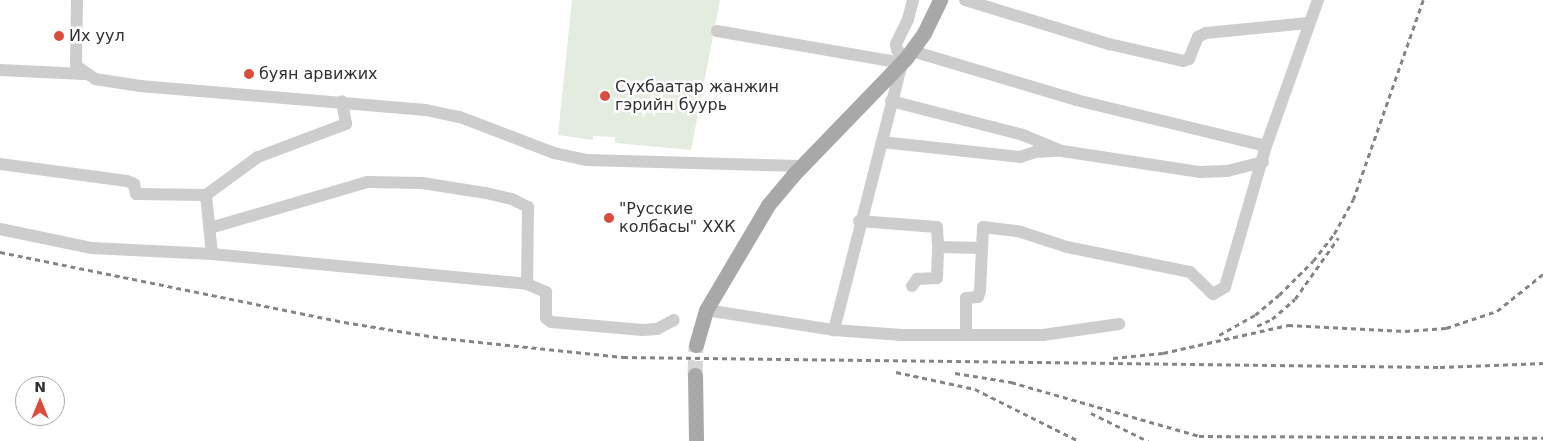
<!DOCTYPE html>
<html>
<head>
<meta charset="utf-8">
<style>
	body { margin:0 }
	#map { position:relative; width:1543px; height:441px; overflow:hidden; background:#fff; font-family:"DejaVu Sans",sans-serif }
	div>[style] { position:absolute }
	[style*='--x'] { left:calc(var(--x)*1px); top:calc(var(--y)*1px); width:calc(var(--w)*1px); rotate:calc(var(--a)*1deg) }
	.green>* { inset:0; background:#e4ecdf }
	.major-tunnel>* { height:15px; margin-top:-7.5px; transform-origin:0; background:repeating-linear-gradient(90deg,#d6d6d6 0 15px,transparent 0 23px) }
	.minor>* { height:12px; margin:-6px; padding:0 6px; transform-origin:6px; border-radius:6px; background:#cdcdcd }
	.major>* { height:15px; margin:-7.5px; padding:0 7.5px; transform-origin:7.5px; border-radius:7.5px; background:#a8a8a8 }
	.rail>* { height:2.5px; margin-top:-1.25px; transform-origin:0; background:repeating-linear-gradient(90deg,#858585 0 5px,transparent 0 9px) }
	.dots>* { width:14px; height:14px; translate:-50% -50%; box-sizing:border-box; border:2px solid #fff; border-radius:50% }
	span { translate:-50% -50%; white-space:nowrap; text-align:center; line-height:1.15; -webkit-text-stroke:5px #fff; paint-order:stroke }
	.poi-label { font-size:16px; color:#303030 }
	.left { translate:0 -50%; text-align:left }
	.north { position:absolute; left:15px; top:376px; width:50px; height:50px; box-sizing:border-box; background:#fff; border:1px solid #acacac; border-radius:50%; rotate:0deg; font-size:14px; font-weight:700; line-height:20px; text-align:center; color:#303030 }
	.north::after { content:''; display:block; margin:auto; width:18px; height:22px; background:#dc4c3d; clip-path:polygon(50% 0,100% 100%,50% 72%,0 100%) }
</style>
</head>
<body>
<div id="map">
	<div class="green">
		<div style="clip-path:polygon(572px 0,720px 0,691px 150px,615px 143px,615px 137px,593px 136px,593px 140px,558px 135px)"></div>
	</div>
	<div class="major-tunnel">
		<div style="--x:695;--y:375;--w:30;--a:-88"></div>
	</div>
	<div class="minor">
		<div style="--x:77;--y:0;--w:66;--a:90.9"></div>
		<div style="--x:76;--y:66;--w:23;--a:34"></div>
		<div style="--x:95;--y:79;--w:46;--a:8.8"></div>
		<div style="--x:140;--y:86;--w:287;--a:4.8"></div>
		<div style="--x:426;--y:110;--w:35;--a:12"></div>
		<div style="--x:460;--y:117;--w:101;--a:21"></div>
		<div style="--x:554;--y:153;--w:34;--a:12"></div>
		<div style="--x:587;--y:160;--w:214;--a:1.6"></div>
		<div style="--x:965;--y:0;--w:151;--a:17"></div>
		<div style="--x:1109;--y:44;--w:76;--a:12.9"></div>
		<div style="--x:1183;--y:61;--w:6;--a:-18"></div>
		<div style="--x:1189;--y:59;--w:24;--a:-68"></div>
		<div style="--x:1198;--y:37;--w:9;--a:-27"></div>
		<div style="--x:1206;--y:33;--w:102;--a:-5.6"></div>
		<div style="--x:717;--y:31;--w:188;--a:9.8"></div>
		<div style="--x:902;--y:63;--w:276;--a:104.3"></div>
		<div style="--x:912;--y:51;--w:171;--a:16.6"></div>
		<div style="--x:1076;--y:100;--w:195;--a:13.6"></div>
		<div style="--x:906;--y:58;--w:12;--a:-138"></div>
		<div style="--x:897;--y:50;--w:6;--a:-99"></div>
		<div style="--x:896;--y:44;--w:28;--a:-64"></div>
		<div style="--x:908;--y:19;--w:20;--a:-75"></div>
		<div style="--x:0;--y:70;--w:84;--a:2.7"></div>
		<div style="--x:891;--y:101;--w:136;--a:14.4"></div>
		<div style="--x:1023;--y:135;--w:42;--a:22.3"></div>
		<div style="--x:1062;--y:151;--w:140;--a:8.7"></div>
		<div style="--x:1200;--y:172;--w:27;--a:-2"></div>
		<div style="--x:1227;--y:171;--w:37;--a:-14"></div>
		<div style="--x:882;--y:142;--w:139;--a:6.2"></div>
		<div style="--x:1020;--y:157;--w:16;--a:-18"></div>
		<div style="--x:1035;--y:152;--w:22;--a:-3"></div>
		<div style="--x:0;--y:164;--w:128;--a:7.6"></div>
		<div style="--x:127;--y:181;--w:8;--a:23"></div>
		<div style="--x:134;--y:184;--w:10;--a:79"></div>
		<div style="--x:136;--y:194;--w:70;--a:0.8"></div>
		<div style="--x:206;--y:195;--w:64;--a:-36.2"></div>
		<div style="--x:258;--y:157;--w:94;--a:-20.6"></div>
		<div style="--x:346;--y:124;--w:23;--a:-100"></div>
		<div style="--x:206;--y:195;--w:59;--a:84.2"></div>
		<div style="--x:859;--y:221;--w:78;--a:4.4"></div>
		<div style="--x:937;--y:227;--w:20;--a:87"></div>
		<div style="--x:938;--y:247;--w:43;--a:1.3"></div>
		<div style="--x:210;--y:228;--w:164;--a:-16.3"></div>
		<div style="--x:367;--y:182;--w:55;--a:1"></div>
		<div style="--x:422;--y:183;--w:65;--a:8.9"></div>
		<div style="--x:486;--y:193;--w:27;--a:13"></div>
		<div style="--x:512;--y:199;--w:18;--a:27"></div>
		<div style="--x:528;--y:207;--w:77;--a:90.7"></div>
		<div style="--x:0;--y:229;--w:94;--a:11.7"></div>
		<div style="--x:92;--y:248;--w:120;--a:2.9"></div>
		<div style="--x:212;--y:254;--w:316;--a:5.4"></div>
		<div style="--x:527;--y:284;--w:21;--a:23"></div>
		<div style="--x:546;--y:292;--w:26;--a:90"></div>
		<div style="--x:546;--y:318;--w:6;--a:39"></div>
		<div style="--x:551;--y:322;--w:92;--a:5"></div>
		<div style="--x:643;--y:330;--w:14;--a:-4"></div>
		<div style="--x:657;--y:329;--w:19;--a:-28"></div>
		<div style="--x:912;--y:286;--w:9;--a:-54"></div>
		<div style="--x:917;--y:279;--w:20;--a:-3"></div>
		<div style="--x:937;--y:278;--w:31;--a:-88"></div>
		<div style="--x:706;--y:310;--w:130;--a:8.9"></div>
		<div style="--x:834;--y:330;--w:68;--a:4.2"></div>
		<div style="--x:902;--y:335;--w:141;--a:0"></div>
		<div style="--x:1043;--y:335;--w:77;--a:-8.2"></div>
		<div style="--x:966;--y:335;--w:37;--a:-90"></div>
		<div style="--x:966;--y:298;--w:12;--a:-5"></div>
		<div style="--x:978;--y:297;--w:6;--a:-72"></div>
		<div style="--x:980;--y:291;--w:64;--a:-87.3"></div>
		<div style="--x:983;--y:227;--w:38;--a:7"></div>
		<div style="--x:1021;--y:232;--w:48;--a:18.1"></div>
		<div style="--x:1067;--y:247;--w:126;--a:11.5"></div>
		<div style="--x:1190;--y:272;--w:32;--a:44"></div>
		<div style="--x:1213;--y:294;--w:14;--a:-30"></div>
		<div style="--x:1225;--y:287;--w:147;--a:-73.8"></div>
		<div style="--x:1266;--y:146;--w:155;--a:-70.4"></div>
	</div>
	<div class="major">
		<div style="--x:696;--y:345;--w:36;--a:-74"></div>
		<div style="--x:706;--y:310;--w:122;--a:-59.4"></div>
		<div style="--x:768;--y:205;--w:40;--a:-50"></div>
		<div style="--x:794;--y:174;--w:161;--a:-46"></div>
		<div style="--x:906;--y:58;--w:31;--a:-54"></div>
		<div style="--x:924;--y:33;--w:37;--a:-64"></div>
		<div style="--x:695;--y:375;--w:66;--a:89.1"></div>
	</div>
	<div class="rail">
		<div style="--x:0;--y:252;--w:351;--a:11.5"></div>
		<div style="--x:344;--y:322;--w:99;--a:9.3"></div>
		<div style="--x:442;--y:338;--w:182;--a:6"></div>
		<div style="--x:623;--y:357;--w:817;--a:0.7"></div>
		<div style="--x:1440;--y:367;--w:103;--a:-2.2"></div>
		<div style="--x:1257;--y:326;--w:17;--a:-25"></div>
		<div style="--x:1272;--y:319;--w:30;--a:-41"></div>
		<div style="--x:1295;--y:299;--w:75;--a:-54.8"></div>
		<div style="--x:1219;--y:335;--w:41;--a:-29.1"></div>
		<div style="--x:1255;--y:315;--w:31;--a:-40"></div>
		<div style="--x:1279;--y:295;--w:48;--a:-45"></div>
		<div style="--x:1313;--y:261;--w:34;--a:-52"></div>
		<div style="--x:1334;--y:234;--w:39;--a:-61"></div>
		<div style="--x:1353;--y:200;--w:212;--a:-70.7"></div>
		<div style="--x:1113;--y:358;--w:50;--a:-5.7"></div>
		<div style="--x:1163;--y:353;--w:128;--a:-12.6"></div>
		<div style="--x:1288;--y:325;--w:117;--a:2.9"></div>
		<div style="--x:1405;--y:331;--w:41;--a:-4.2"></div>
		<div style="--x:1446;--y:328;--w:54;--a:-18.4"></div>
		<div style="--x:1497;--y:311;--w:59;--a:-38.8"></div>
		<div style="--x:896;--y:372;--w:81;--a:12.1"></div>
		<div style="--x:975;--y:389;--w:116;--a:26.6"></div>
		<div style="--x:955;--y:373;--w:57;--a:9.1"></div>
		<div style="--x:1011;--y:382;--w:196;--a:16"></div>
		<div style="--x:1199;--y:436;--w:344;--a:0.3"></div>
		<div style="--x:1091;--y:413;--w:64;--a:26.2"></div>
	</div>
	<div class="dots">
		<div style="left:59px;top:36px;background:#dc4c3d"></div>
		<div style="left:249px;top:74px;background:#dc4c3d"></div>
		<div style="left:605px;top:96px;background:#dc4c3d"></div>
		<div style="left:609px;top:218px;background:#dc4c3d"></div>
	</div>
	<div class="poi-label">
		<span class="left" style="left:69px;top:36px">Их уул</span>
		<span class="left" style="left:259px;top:74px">буян арвижих</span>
		<span class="left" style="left:615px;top:96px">Сүхбаатар жанжин<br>гэрийн буурь</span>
		<span class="left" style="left:619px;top:218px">"Русские<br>колбасы" ХХК</span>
	</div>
	<div class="north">N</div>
</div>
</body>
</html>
